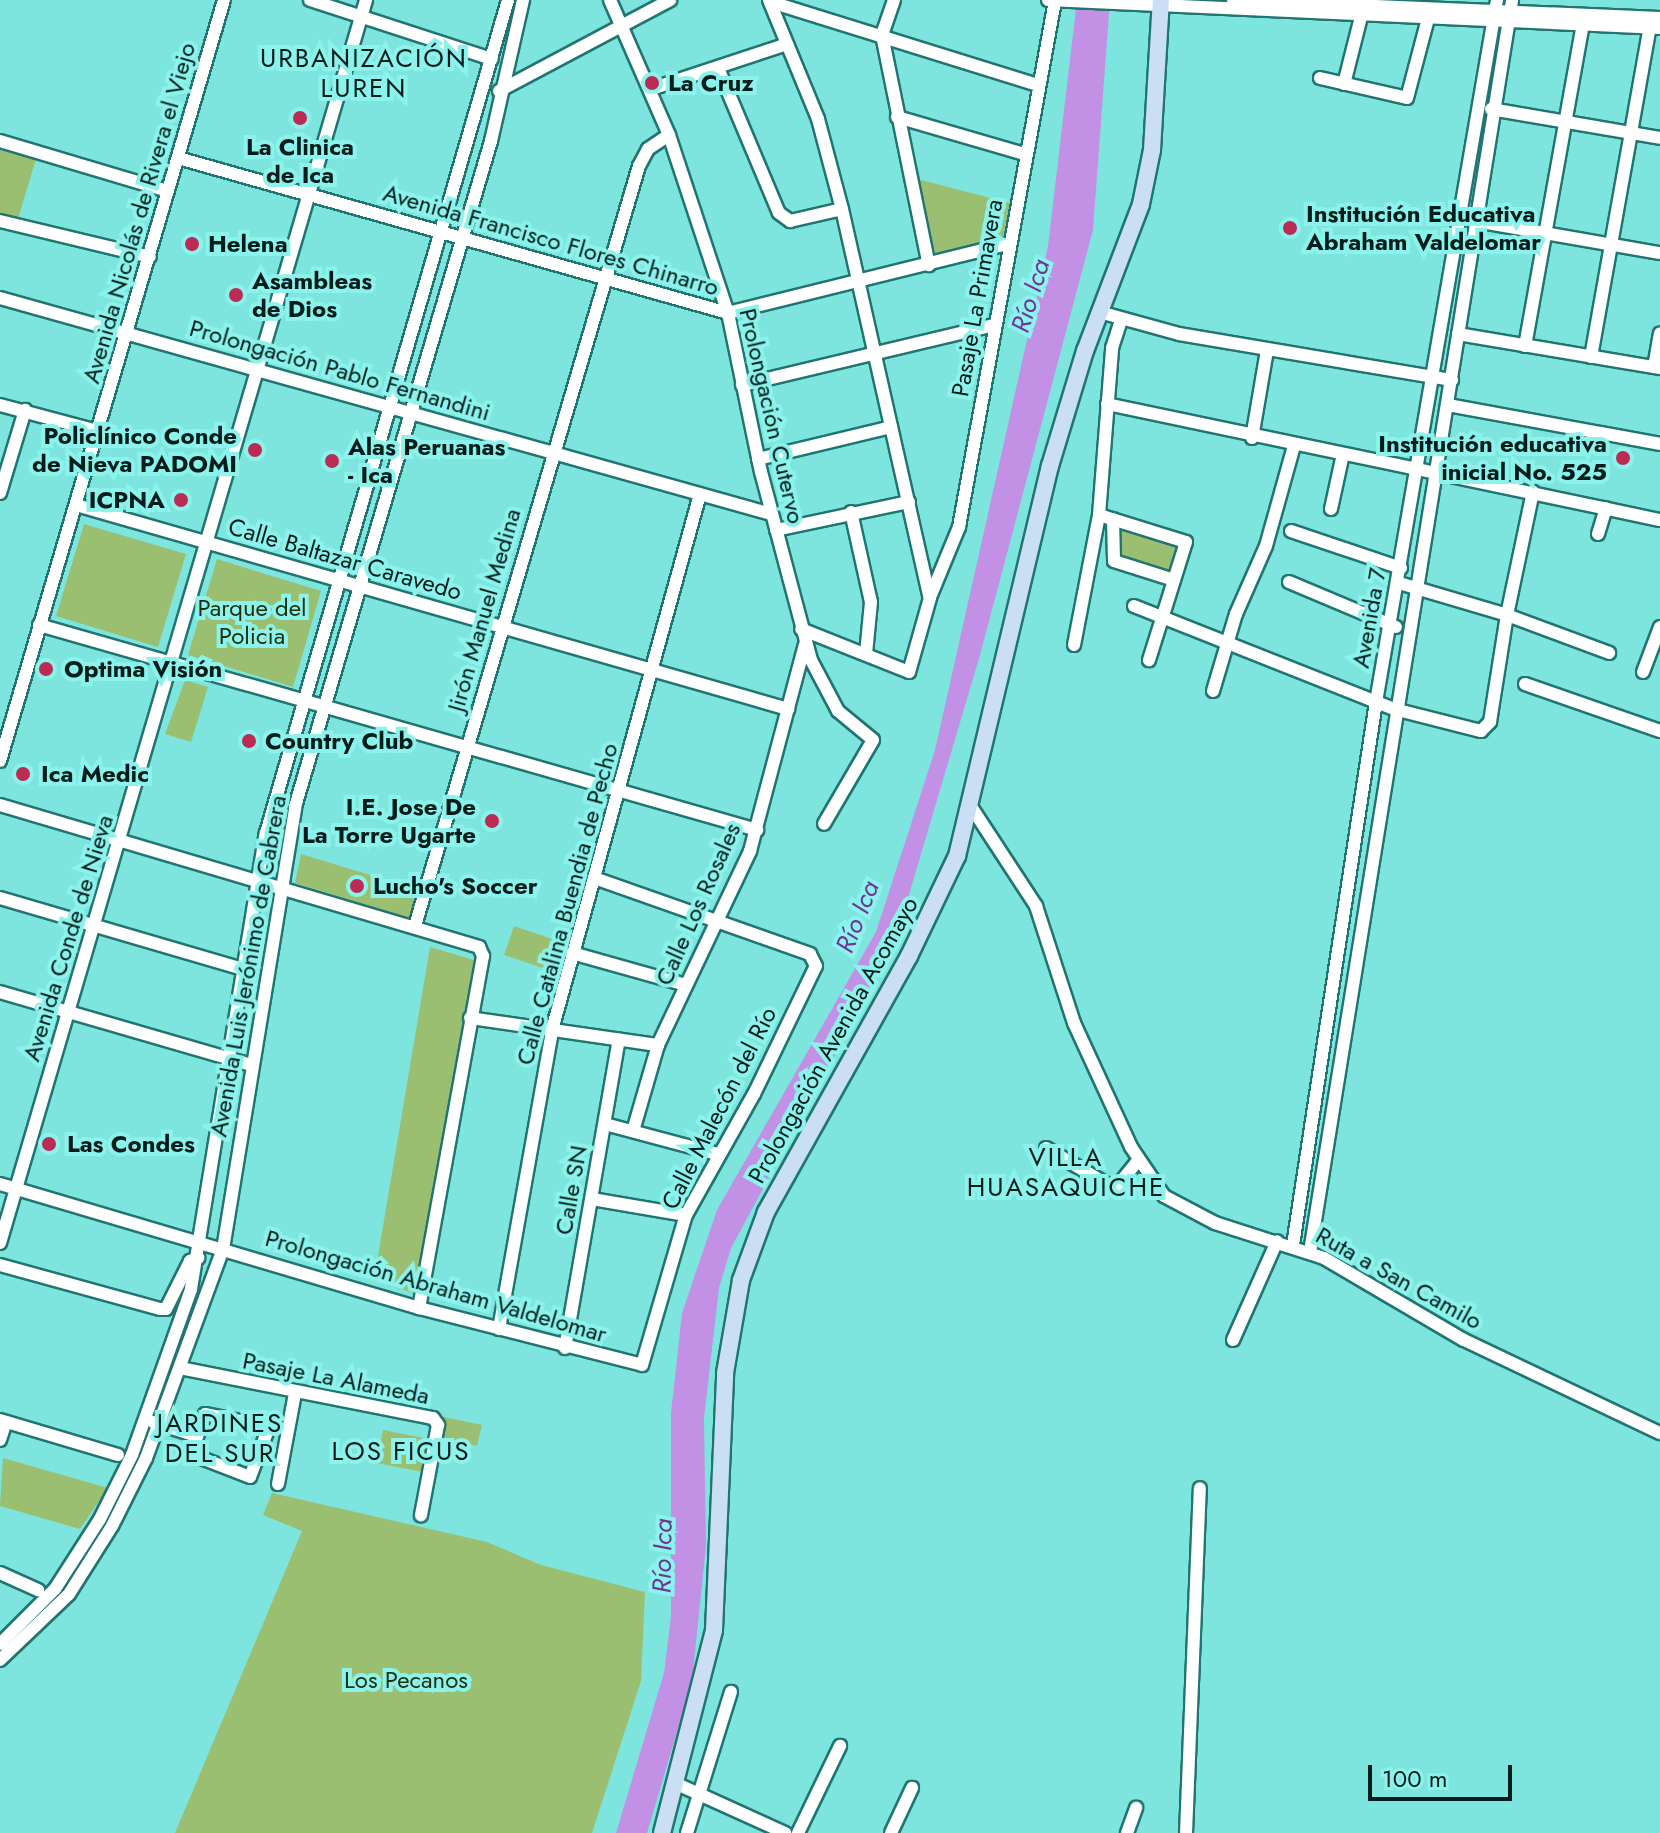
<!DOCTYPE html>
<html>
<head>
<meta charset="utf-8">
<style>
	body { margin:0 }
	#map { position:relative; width:1660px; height:1833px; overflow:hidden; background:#7de5de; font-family:Jost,sans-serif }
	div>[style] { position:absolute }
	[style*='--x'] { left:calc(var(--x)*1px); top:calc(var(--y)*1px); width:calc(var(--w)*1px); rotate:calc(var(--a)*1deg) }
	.green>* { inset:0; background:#9abf71 }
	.water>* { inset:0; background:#c291e6 }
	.roads { filter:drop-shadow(2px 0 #217571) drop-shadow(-2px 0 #217571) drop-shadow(0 2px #217571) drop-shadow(0 -2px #217571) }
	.minor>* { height:12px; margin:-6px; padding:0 6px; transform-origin:6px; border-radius:6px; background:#fff }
	.major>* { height:16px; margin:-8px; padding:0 8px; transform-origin:8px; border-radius:8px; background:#cbdff4 }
	.dots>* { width:22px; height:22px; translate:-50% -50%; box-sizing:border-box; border:4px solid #8bf3eb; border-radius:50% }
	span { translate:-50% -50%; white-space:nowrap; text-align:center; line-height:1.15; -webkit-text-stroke:8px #8bf3eb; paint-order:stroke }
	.poi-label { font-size:24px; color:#001c1b; font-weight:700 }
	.left { translate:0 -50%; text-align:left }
	.right { translate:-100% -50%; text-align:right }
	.street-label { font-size:24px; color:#001c1b }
	.park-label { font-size:24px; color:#1f2f09 }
	.neighbourhood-label { font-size:26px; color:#001c1b; letter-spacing:2px }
	.water-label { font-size:26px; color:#703396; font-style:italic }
	.scale { position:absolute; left:1368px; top:1765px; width:144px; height:36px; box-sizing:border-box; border:4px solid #001c1b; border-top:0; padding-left:10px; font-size:24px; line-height:28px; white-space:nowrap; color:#001c1b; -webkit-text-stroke:6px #8bf3eb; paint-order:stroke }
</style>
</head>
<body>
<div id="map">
	<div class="green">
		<div style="clip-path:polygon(0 150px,36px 159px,18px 219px,0 214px)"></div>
		<div style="clip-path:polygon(917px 179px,1010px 203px,1003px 238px,935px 254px)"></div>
		<div style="clip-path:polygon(84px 524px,186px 554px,158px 647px,56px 616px)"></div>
		<div style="clip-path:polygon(1119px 525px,1176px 545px,1169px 572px,1119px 557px)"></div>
		<div style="clip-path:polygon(217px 559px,321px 591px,293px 687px,188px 655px)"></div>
		<div style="clip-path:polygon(185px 680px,208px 687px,191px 742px,165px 734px)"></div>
		<div style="clip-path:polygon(301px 854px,419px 890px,410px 918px,295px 883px)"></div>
		<div style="clip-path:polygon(514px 926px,561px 942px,552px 971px,504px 955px)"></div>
		<div style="clip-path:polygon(430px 947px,474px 960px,416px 1294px,374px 1280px)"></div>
		<div style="clip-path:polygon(444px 1417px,482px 1425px,477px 1446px,439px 1438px)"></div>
		<div style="clip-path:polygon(383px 1430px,429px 1439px,423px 1472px,377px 1463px)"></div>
		<div style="clip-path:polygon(3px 1458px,108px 1488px,80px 1529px,0 1506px)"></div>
		<div style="clip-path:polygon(272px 1493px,487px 1542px,541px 1565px,645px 1592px,641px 1681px,592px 1833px,175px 1833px,302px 1531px,263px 1515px)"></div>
	</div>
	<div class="water">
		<div style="clip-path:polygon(1077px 0,1110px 0,1093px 230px,980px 655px,908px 898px,865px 1000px,731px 1248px,719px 1288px,704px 1418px,706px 1546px,692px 1681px,647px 1833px,616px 1833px,664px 1673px,671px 1616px,671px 1413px,682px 1313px,717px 1210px,876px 932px,935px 750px,1048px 246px)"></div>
	</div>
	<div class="roads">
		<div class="minor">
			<div style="--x:310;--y:0;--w:191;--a:18"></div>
			<div style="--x:610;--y:0;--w:147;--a:66.4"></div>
			<div style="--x:669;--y:135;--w:188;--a:71.7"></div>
			<div style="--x:728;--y:313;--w:162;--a:78.3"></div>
			<div style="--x:761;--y:472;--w:195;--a:75.1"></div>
			<div style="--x:811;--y:660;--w:58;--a:62.1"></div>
			<div style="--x:838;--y:711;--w:45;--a:39.6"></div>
			<div style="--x:873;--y:740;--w:97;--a:120.3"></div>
			<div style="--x:769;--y:0;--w:129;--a:67.6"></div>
			<div style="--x:818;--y:119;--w:93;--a:75.1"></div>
			<div style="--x:842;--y:209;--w:399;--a:77.3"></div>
			<div style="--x:930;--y:598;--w:77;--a:105.8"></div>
			<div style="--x:909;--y:672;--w:116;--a:-158.3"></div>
			<div style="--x:894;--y:0;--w:37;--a:109"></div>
			<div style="--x:882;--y:35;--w:235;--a:78.5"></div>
			<div style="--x:1048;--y:0;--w:613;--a:2.62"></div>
			<div style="--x:1233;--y:0;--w:427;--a:2.4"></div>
			<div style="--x:771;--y:2;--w:280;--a:17.3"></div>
			<div style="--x:718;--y:68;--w:157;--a:67.2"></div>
			<div style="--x:779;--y:213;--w:14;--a:36"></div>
			<div style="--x:790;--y:221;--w:53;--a:-13"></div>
			<div style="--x:1320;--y:78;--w:89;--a:12.9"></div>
			<div style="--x:1407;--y:98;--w:90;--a:-75.2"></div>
			<div style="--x:1344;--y:84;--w:77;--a:-75.8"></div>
			<div style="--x:651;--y:89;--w:143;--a:-18.3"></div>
			<div style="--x:499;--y:91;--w:194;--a:-28"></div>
			<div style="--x:1491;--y:109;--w:171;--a:9.7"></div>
			<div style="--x:897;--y:117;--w:132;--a:16.2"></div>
			<div style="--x:0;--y:141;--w:175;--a:16.6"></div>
			<div style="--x:178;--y:158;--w:571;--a:15.74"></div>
			<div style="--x:728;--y:313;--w:287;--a:-13.9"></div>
			<div style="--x:1470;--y:220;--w:193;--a:9.9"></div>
			<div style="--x:0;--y:221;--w:154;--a:13.5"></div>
			<div style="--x:0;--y:298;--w:801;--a:15.65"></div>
			<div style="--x:1103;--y:313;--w:79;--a:15.4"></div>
			<div style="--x:1179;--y:334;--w:277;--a:9.6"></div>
			<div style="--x:1458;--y:334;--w:205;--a:9.6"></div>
			<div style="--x:1525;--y:346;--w:333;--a:-79.8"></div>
			<div style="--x:1591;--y:357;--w:341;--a:-79.9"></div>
			<div style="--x:1654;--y:367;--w:34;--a:-80"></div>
			<div style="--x:742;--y:385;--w:258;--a:-13.4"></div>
			<div style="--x:1107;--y:404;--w:565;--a:11.85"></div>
			<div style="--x:0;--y:405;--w:100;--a:15"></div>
			<div style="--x:1448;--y:405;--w:216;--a:10.4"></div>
			<div style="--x:1252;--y:438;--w:89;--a:-80.3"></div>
			<div style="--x:758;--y:459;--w:137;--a:-13.5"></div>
			<div style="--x:0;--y:493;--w:87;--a:-73.2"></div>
			<div style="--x:76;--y:505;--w:741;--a:15.99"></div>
			<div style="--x:1331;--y:509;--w:56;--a:-77.7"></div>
			<div style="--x:851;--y:512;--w:92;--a:77.5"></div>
			<div style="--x:871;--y:602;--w:52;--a:95.5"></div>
			<div style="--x:1099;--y:515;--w:91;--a:17.2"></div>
			<div style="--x:1186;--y:542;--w:124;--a:107.4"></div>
			<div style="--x:1113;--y:519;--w:42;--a:88.6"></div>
			<div style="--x:1114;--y:561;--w:63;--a:17.6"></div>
			<div style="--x:776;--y:530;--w:136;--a:-11.9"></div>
			<div style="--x:1291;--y:531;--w:116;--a:18.6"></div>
			<div style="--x:1598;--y:534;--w:27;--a:-73"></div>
			<div style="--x:1289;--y:582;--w:116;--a:22.8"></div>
			<div style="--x:1399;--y:583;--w:113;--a:16.5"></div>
			<div style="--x:1507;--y:615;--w:126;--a:-78.1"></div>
			<div style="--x:931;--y:595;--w:74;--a:-67.6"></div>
			<div style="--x:959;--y:527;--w:535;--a:-79.66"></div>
			<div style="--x:1134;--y:606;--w:280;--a:21.6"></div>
			<div style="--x:1394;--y:709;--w:90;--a:14.2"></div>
			<div style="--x:1481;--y:731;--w:13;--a:-45"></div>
			<div style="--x:1490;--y:722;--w:108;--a:-81"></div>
			<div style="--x:1507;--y:615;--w:109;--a:20.4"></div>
			<div style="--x:39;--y:625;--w:747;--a:15.93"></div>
			<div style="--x:1074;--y:645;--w:132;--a:-79.1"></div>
			<div style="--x:1099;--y:515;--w:168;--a:-85.5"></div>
			<div style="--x:1112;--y:348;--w:29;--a:-72"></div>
			<div style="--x:1643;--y:672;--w:48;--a:-69.3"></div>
			<div style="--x:1525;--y:684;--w:143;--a:19.2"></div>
			<div style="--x:1213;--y:691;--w:80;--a:-73.4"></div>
			<div style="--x:1236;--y:614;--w:74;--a:-66.2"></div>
			<div style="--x:1266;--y:546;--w:104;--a:-74.4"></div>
			<div style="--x:0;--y:761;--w:793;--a:-73.6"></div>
			<div style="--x:0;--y:805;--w:500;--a:16.5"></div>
			<div style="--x:479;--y:947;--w:10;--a:66"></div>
			<div style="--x:483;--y:956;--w:358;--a:100.3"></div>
			<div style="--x:970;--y:805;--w:121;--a:56.8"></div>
			<div style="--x:1036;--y:906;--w:123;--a:72"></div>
			<div style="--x:1074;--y:1023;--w:136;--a:65.3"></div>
			<div style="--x:1131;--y:1147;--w:59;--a:56"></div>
			<div style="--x:1164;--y:1196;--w:58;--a:27.9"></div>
			<div style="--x:1215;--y:1223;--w:114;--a:17.8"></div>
			<div style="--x:1324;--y:1258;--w:162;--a:30.4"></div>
			<div style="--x:1464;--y:1340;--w:217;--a:25.4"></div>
			<div style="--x:0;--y:898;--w:253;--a:16.3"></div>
			<div style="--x:415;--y:926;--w:792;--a:-73.58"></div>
			<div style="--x:639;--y:166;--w:19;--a:-62"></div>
			<div style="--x:648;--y:149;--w:25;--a:-34"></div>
			<div style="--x:572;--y:953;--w:118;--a:15.7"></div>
			<div style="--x:0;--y:992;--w:262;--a:16.2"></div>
			<div style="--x:470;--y:1018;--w:190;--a:8.2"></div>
			<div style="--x:605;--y:1124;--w:117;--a:14.9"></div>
			<div style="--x:633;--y:1131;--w:90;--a:-73.8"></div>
			<div style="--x:658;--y:1045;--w:215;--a:-64.6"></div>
			<div style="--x:750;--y:851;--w:213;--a:-75.1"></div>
			<div style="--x:1046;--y:1148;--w:80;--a:30.7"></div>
			<div style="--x:1115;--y:1189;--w:36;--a:-51"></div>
			<div style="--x:0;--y:1184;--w:437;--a:16.5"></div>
			<div style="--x:419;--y:1308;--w:230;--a:14.3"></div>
			<div style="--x:642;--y:1365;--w:156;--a:-73.7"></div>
			<div style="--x:686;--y:1215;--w:139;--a:-60.7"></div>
			<div style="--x:754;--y:1094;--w:142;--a:-64.2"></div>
			<div style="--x:816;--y:966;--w:13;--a:-117"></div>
			<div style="--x:810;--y:954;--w:229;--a:-160.6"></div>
			<div style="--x:592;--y:1199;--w:95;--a:9.7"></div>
			<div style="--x:0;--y:1243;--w:1296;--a:-73.59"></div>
			<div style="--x:1293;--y:1245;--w:549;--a:-81.31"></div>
			<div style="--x:1376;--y:702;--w:712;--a:-80.22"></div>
			<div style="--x:1310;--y:1252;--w:1268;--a:-80.83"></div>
			<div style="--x:0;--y:1265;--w:166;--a:15.4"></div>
			<div style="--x:160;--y:1309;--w:6;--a:0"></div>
			<div style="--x:166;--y:1309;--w:54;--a:-63.4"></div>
			<div style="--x:190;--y:1261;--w:9;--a:-21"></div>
			<div style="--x:499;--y:1329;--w:304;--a:-79.9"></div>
			<div style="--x:552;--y:1030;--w:556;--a:-74.56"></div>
			<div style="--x:1233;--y:1340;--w:108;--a:-66"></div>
			<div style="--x:565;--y:1348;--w:313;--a:-80.1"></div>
			<div style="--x:180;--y:1368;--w:258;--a:11.2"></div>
			<div style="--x:433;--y:1418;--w:9;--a:54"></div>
			<div style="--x:438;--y:1425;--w:92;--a:100.7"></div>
			<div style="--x:205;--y:1414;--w:65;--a:11.5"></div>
			<div style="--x:269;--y:1427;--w:53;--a:110.8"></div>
			<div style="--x:250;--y:1477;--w:63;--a:-158.7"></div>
			<div style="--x:191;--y:1454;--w:42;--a:-70.7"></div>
			<div style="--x:0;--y:1420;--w:123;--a:16.5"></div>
			<div style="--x:153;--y:1422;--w:45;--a:18"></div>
			<div style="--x:0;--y:1440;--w:19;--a:-72"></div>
			<div style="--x:278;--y:1484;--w:93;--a:-79.4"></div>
			<div style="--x:0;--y:1573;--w:42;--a:24.1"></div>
			<div style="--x:0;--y:1644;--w:78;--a:-45"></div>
			<div style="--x:55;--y:1589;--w:83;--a:-57.3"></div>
			<div style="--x:100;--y:1519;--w:72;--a:-63.4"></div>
			<div style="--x:132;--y:1455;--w:176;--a:-70.4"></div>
			<div style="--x:191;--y:1289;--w:462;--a:-80.7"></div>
			<div style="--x:266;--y:833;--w:867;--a:-73.8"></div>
			<div style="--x:0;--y:1660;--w:95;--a:-43.7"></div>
			<div style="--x:69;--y:1594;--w:80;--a:-57.7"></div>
			<div style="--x:112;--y:1526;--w:76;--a:-63.4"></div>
			<div style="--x:146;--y:1458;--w:223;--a:-69.8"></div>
			<div style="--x:223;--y:1249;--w:448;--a:-80.7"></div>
			<div style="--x:295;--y:807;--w:694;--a:-73.6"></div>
			<div style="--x:491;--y:141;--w:145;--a:-77.2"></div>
			<div style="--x:677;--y:1784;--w:119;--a:24.4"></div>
			<div style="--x:687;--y:1833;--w:148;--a:-72.7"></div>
			<div style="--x:798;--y:1833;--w:97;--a:-64.2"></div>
			<div style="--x:891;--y:1833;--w:50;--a:-65"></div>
			<div style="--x:1127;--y:1833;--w:27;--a:-70"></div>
			<div style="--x:1186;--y:1833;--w:345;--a:-87.7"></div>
		</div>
		<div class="major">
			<div style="--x:662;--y:1833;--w:210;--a:-75.6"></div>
			<div style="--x:714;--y:1630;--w:257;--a:-87.5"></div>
			<div style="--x:725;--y:1373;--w:94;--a:-80.2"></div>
			<div style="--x:741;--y:1280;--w:72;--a:-69.8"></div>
			<div style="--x:766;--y:1212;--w:293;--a:-60.8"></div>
			<div style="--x:909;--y:956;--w:111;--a:-64.4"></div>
			<div style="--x:957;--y:856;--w:401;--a:-76.6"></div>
			<div style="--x:1050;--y:466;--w:120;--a:-73.1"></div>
			<div style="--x:1085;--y:351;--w:157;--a:-69.1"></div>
			<div style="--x:1141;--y:204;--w:55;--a:-78.5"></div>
			<div style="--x:1152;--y:150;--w:150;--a:-86.6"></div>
		</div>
	</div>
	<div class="dots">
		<div style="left:652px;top:83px;background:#bb2b54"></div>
		<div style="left:300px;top:118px;background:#bb2b54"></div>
		<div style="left:1290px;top:228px;background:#bb2b54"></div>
		<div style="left:192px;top:244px;background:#bb2b54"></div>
		<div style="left:236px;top:295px;background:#bb2b54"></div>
		<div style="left:255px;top:450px;background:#bb2b54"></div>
		<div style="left:1623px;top:458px;background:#bb2b54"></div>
		<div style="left:332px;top:461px;background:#bb2b54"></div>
		<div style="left:181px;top:500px;background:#bb2b54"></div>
		<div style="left:46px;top:669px;background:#bb2b54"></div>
		<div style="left:249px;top:741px;background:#bb2b54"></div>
		<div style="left:23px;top:774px;background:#bb2b54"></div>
		<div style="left:492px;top:821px;background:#bb2b54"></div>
		<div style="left:357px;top:886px;background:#bb2b54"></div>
		<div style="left:49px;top:1144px;background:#bb2b54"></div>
	</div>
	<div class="poi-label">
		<span class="left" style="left:668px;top:83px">La Cruz</span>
		<span style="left:300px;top:161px">La Clinica<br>de Ica</span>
		<span class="left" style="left:1306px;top:228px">Institución Educativa<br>Abraham Valdelomar</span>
		<span class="left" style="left:208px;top:244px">Helena</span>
		<span class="left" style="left:252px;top:295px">Asambleas<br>de Dios</span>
		<span class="right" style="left:237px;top:450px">Policlínico Conde<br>de Nieva PADOMI</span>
		<span class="right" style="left:1607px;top:458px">Institución educativa<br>inicial No. 525</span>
		<span class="left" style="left:348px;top:461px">Alas Peruanas<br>- Ica</span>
		<span class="right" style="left:165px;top:500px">ICPNA</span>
		<span class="left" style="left:64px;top:669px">Optima Visión</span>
		<span class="left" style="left:265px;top:741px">Country Club</span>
		<span class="left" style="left:41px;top:774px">Ica Medic</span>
		<span class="right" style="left:476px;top:821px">I.E. Jose De<br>La Torre Ugarte</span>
		<span class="left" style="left:373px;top:886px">Lucho's Soccer</span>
		<span class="left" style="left:67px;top:1144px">Las Condes</span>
	</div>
	<div class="street-label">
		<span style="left:139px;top:213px;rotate:-74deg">Avenida Nicolás de Rivera el Viejo</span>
		<span style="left:551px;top:240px;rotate:16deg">Avenida Francisco Flores Chinarro</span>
		<span style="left:977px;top:298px;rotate:-80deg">Pasaje La Primavera</span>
		<span style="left:340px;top:370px;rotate:16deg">Prolongación Pablo Fernandini</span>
		<span style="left:772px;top:416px;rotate:77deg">Prolongación Cutervo</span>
		<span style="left:345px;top:559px;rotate:16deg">Calle Baltazar Caravedo</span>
		<span style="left:484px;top:610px;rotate:-74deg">Jirón Manuel Medina</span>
		<span style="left:1369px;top:618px;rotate:-80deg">Avenida 7</span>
		<span style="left:567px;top:904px;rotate:-75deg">Calle Catalina Buendia de Pecho</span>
		<span style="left:698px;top:904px;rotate:-66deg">Calle Los Rosales</span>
		<span style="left:68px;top:938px;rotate:-73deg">Avenida Conde de Nieva</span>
		<span style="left:248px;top:966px;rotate:-80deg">Avenida Luis Jerónimo de Cabrera</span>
		<span style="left:833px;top:1040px;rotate:-61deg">Prolongación Avenida Acomayo</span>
		<span style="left:719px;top:1108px;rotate:-63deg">Calle Malecón del Río</span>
		<span style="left:571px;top:1190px;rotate:-80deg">Calle SN</span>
		<span style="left:1399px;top:1278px;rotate:29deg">Ruta a San Camilo</span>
		<span style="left:436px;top:1286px;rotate:16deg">Prolongación Abraham Valdelomar</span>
		<span style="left:336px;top:1378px;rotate:11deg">Pasaje La Alameda</span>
	</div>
	<div class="park-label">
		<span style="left:252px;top:622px">Parque del<br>Policia</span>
		<span style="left:406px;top:1680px">Los Pecanos</span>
	</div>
	<div class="neighbourhood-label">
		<span style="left:364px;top:74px">URBANIZACIÓN<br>LUREN</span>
		<span style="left:1066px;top:1173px">VILLA<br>HUASAQUICHE</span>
		<span style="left:220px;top:1439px">JARDINES<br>DEL SUR</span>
		<span style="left:401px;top:1452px">LOS FICUS</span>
	</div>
	<div class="water-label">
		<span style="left:1031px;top:296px;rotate:-73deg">Río Ica</span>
		<span style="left:858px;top:917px;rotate:-68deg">Río Ica</span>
		<span style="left:663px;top:1556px;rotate:-89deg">Río Ica</span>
	</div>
	<div class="scale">100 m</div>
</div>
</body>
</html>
